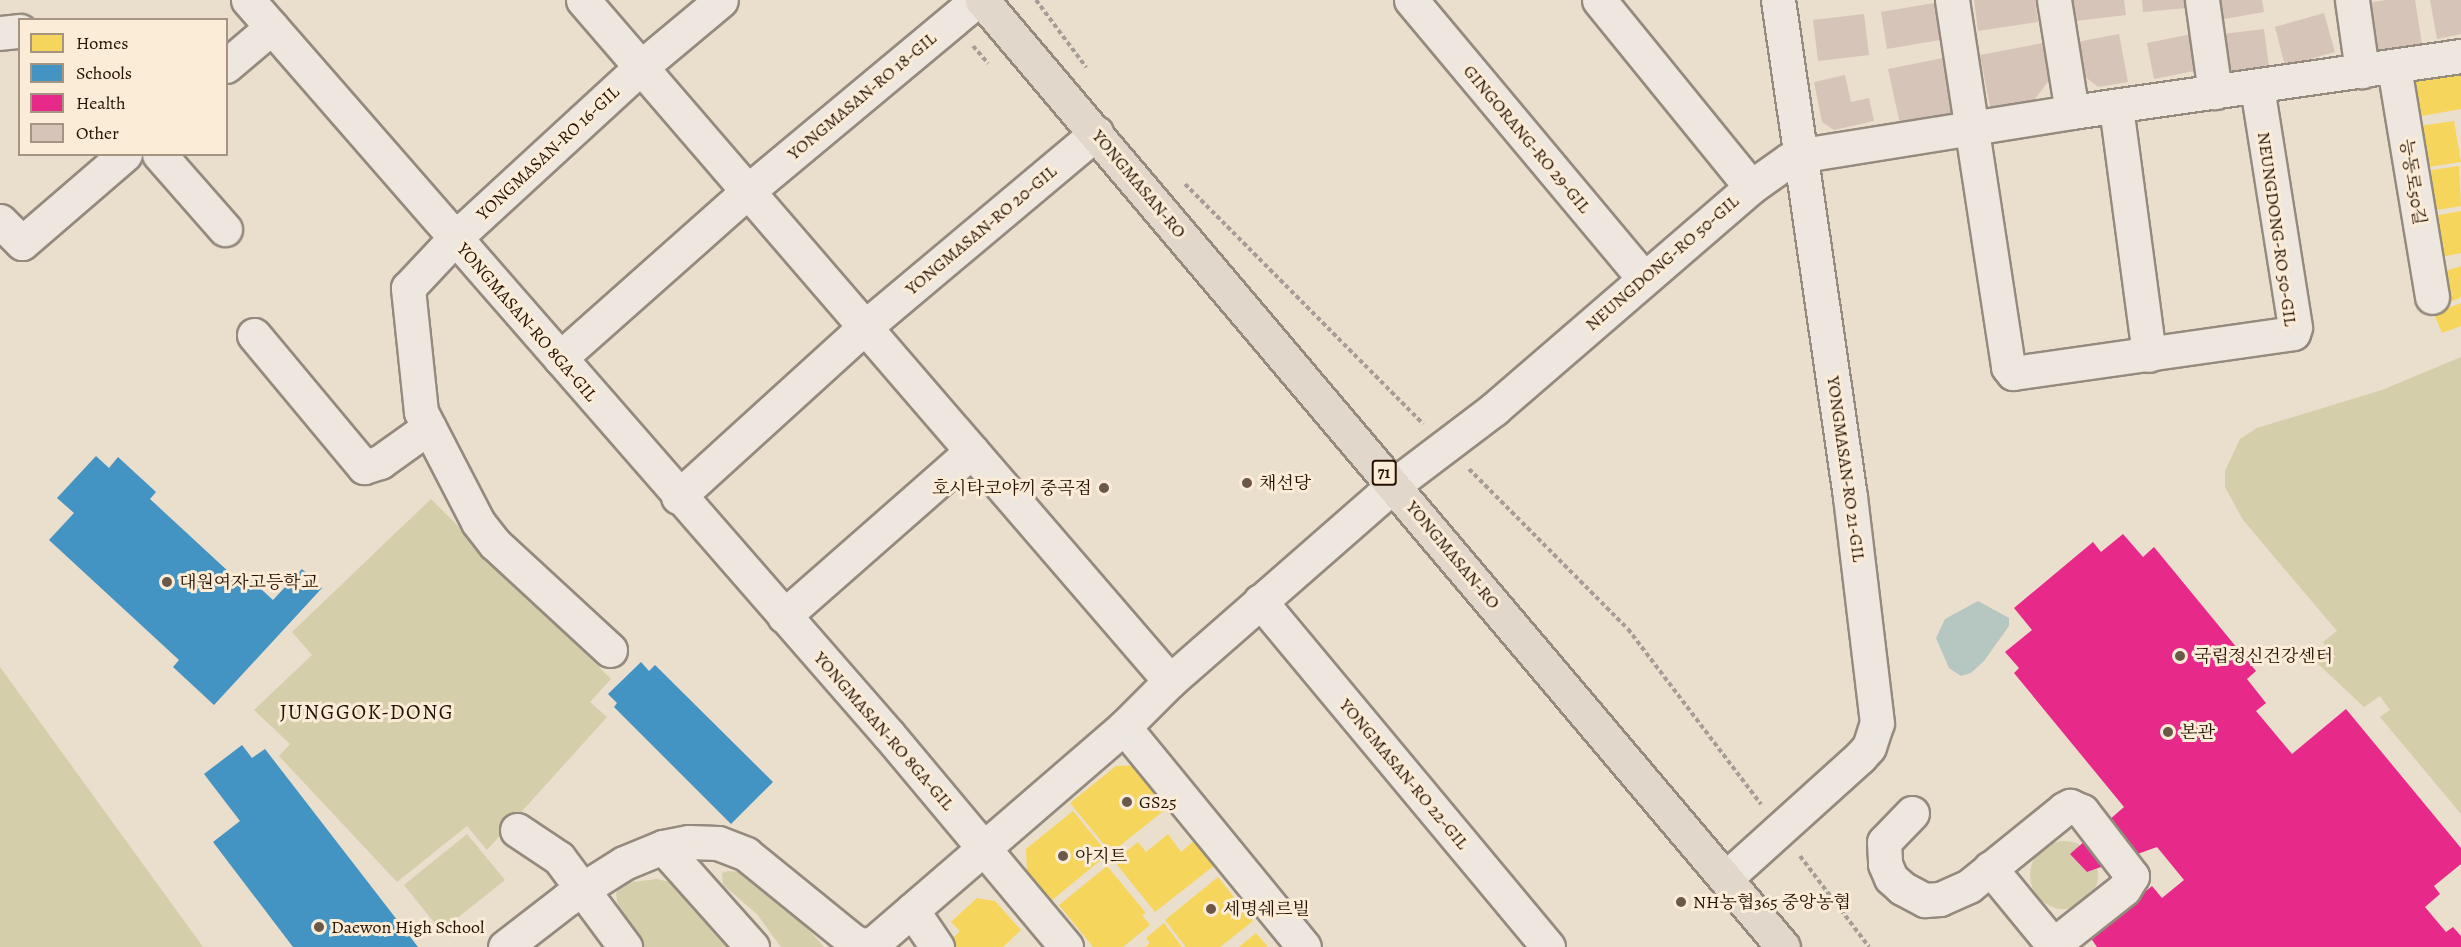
<!DOCTYPE html>
<html>
<head>
<meta charset="utf-8">
<style>
	body { margin:0 }
	#map { position:relative; width:2461px; height:947px; overflow:hidden; background:#eadecd; font-family:Alegreya,"Noto Serif KR",serif }
	div>[style] { position:absolute }
	[style*='--x'] { left:calc(var(--x)*1px); top:calc(var(--y)*1px); width:calc(var(--w)*1px); rotate:calc(var(--a)*1deg) }
	.green>* { inset:0; background:#d4ceaa }
	.round { border-radius:50% }
	.water>* { inset:0; background:#b6c6c0 }
	.homes>* { inset:0; background:#f6d55c }
	.schools>* { inset:0; background:#4393c3 }
	.health>* { inset:0; background:#e7298a }
	.building>* { inset:0; background:#d7c4b8 }
	.path>* { height:4px; margin-top:-2px; transform-origin:0; background:repeating-linear-gradient(90deg,#a59e97 0 4.5px,transparent 0 7.5px) }
	.roads { filter:drop-shadow(2px 0 #948a7e) drop-shadow(-2px 0 #948a7e) drop-shadow(0 2px #948a7e) drop-shadow(0 -2px #948a7e) }
	.minor>* { height:33px; margin:-16.5px; padding:0 16.5px; transform-origin:16.5px; border-radius:16.5px; background:#ede7df }
	.major>* { height:33px; margin:-16.5px; padding:0 16.5px; transform-origin:16.5px; border-radius:16.5px; background:#e1d7ca }
	.dots>* { width:16px; height:16px; translate:-50% -50%; box-sizing:border-box; border:3px solid #faecd6; border-radius:50% }
	span { translate:-50% -50%; white-space:nowrap; text-align:center; line-height:1.15; -webkit-text-stroke:6px #faecd6; paint-order:stroke }
	.shield-label span { padding:2px 4px; background:#faecd6; border:2px solid; border-radius:4px; -webkit-text-stroke-width:0 }
	.shield-label { font-size:16px; color:#261001; font-weight:700 }
	.street-label { font-size:18px; color:#261001 }
	.poi-label { font-size:18px; color:#261001 }
	.left { translate:0 -50%; text-align:left }
	.right { translate:-100% -50%; text-align:right }
	.quarter-label { font-size:21px; color:#261001; letter-spacing:1.5px }
	.legend { position:absolute; left:18px; top:18px; width:210px; height:138px; box-sizing:border-box; background:#faecd6; border:2px solid #a59481; margin:0; padding:8px 10px; list-style:none; font-size:18px; color:#261001 }
	.legend li { display:flex; align-items:center; gap:12px; height:30px }
	.legend b { width:30px; border:2px solid #a59481 }
</style>
</head>
<body>
<div id="map">
	<div class="green">
		<div style="clip-path:polygon(2461px 357px,2461px 814px,2380px 717px,2390px 710px,2380px 696px,2364px 707px,2316px 662px,2330px 653px,2323px 642px,2337px 631px,2243px 520px,2225px 487px,2225px 471px,2240px 439px,2257px 428px,2382px 390px)"></div>
		<div style="clip-path:polygon(431px 499px,611px 679px,590px 702px,607px 717px,487px 850px,467px 826px,397px 882px,279px 756px,290px 744px,254px 710px,312px 655px,292px 632px)"></div>
		<div style="clip-path:polygon(0 667px,203px 947px,0 947px)"></div>
		<div style="clip-path:polygon(467px 834px,505px 880px,441px 931px,404px 885px)"></div>
		<div class="round" style="left:2030px;top:841px;width:68px;height:68px"></div>
		<div style="clip-path:polygon(728px 871px,749px 873px,774px 891px,824px 947px,781px 947px,757px 914px,723px 885px,722px 873px)"></div>
		<div style="clip-path:polygon(657px 879px,678px 884px,739px 947px,645px 947px,621px 916px,616px 895px,618px 887px,625px 883px)"></div>
	</div>
	<div class="water">
		<div style="clip-path:polygon(1978px 601px,2009px 618px,2009px 626px,1984px 661px,1971px 673px,1961px 676px,1949px 668px,1936px 638px,1945px 619px)"></div>
	</div>
	<div class="homes">
		<div style="clip-path:polygon(2461px 72px,2461px 109px,2416px 117px,2410px 81px)"></div>
		<div style="clip-path:polygon(2454px 121px,2461px 162px,2422px 168px,2412px 127px)"></div>
		<div style="clip-path:polygon(2459px 166px,2461px 206px,2431px 211px,2425px 171px)"></div>
		<div style="clip-path:polygon(2461px 211px,2461px 253px,2437px 258px,2429px 217px)"></div>
		<div style="clip-path:polygon(2461px 266px,2461px 297px,2443px 305px,2433px 275px)"></div>
		<div style="clip-path:polygon(2461px 303px,2461px 326px,2442px 333px,2434px 314px)"></div>
		<div style="clip-path:polygon(1140px 765px,1172px 804px,1111px 853px,1070px 803px,1116px 766px)"></div>
		<div style="clip-path:polygon(1073px 811px,1108px 854px,1051px 901px,1027px 871px,1026px 849px)"></div>
		<div style="clip-path:polygon(1168px 834px,1181px 852px,1195px 840px,1215px 865px,1155px 912px,1114px 861px,1138px 842px,1146px 852px)"></div>
		<div style="clip-path:polygon(1107px 866px,1146px 913px,1142px 915px,1150px 925px,1123px 947px,1093px 947px,1059px 905px)"></div>
		<div style="clip-path:polygon(1218px 877px,1253px 921px,1220px 947px,1186px 947px,1165px 920px)"></div>
		<div style="clip-path:polygon(977px 898px,995px 901px,1021px 930px,1003px 947px,957px 947px,951px 940px,960px 931px,951px 922px)"></div>
		<div style="clip-path:polygon(1164px 923px,1182px 947px,1145px 947px,1150px 943px,1146px 938px)"></div>
		<div style="clip-path:polygon(1256px 933px,1268px 947px,1239px 947px)"></div>
	</div>
	<div class="schools">
		<div style="clip-path:polygon(96px 456px,109px 468px,118px 457px,156px 492px,150px 499px,243px 585px,250px 579px,273px 600px,302px 569px,322px 588px,214px 705px,173px 667px,179px 660px,49px 540px,74px 513px,57px 498px)"></div>
		<div style="clip-path:polygon(641px 662px,649px 671px,655px 665px,773px 782px,731px 824px,614px 707px,617px 703px,608px 694px)"></div>
		<div style="clip-path:polygon(242px 745px,252px 758px,265px 749px,418px 947px,293px 947px,213px 842px,240px 821px,204px 774px)"></div>
	</div>
	<div class="health">
		<div style="clip-path:polygon(2123px 534px,2143px 557px,2154px 547px,2256px 671px,2247px 679px,2266px 703px,2256px 711px,2292px 754px,2346px 709px,2461px 848px,2461px 864px,2434px 886px,2440px 894px,2425px 907px,2446px 932px,2453px 927px,2461px 936px,2461px 947px,2097px 947px,2090px 937px,2152px 886px,2162px 898px,2184px 880px,2157px 847px,2087px 872px,2070px 854px,2124px 807px,2014px 673px,2019px 668px,2005px 652px,2032px 630px,2014px 608px,2093px 542px,2101px 552px)"></div>
	</div>
	<div class="building">
		<div style="clip-path:polygon(1974px 0,2035px 0,2038px 22px,1978px 31px)"></div>
		<div style="clip-path:polygon(2073px 0,2124px 0,2126px 15px,2076px 21px)"></div>
		<div style="clip-path:polygon(2142px 0,2186px 0,2187px 8px,2143px 12px)"></div>
		<div style="clip-path:polygon(2221px 0,2262px 0,2264px 12px,2224px 19px)"></div>
		<div style="clip-path:polygon(2385px 0,2415px 0,2423px 50px,2378px 58px,2369px 3px)"></div>
		<div style="clip-path:polygon(2430px 0,2461px 0,2461px 34px,2437px 39px)"></div>
		<div style="clip-path:polygon(1940px 2px,1946px 39px,1887px 49px,1881px 12px)"></div>
		<div style="clip-path:polygon(2324px 13px,2335px 52px,2285px 66px,2275px 27px)"></div>
		<div style="clip-path:polygon(1864px 14px,1869px 55px,1818px 61px,1813px 20px)"></div>
		<div style="clip-path:polygon(2264px 29px,2269px 67px,2228px 73px,2223px 34px)"></div>
		<div style="clip-path:polygon(2119px 34px,2128px 82px,2098px 87px,2083px 75px,2077px 42px)"></div>
		<div style="clip-path:polygon(2192px 34px,2199px 70px,2154px 79px,2147px 43px)"></div>
		<div style="clip-path:polygon(2043px 43px,2050px 79px,2032px 103px,1991px 112px,1980px 55px)"></div>
		<div style="clip-path:polygon(1943px 58px,1954px 113px,1900px 124px,1888px 69px)"></div>
		<div style="clip-path:polygon(1845px 75px,1851px 102px,1869px 98px,1874px 121px,1834px 130px,1822px 122px,1814px 82px)"></div>
	</div>
	<div class="path">
		<div style="--x:1036;--y:0;--w:84;--a:53.3"></div>
		<div style="--x:973;--y:46;--w:23;--a:49"></div>
		<div style="--x:1185;--y:184;--w:338;--a:45.2"></div>
		<div style="--x:1469;--y:469;--w:226;--a:45.2"></div>
		<div style="--x:1628;--y:629;--w:220;--a:52.8"></div>
		<div style="--x:1800;--y:856;--w:114;--a:52.8"></div>
	</div>
	<div class="roads">
		<div class="minor">
			<div style="--x:248;--y:0;--w:975;--a:48.91"></div>
			<div style="--x:889;--y:735;--w:276;--a:50.1"></div>
			<div style="--x:583;--y:0;--w:899;--a:49.24"></div>
			<div style="--x:1411;--y:0;--w:363;--a:50.1"></div>
			<div style="--x:1599;--y:0;--w:241;--a:50.9"></div>
			<div style="--x:1952;--y:0;--w:371;--a:81.3"></div>
			<div style="--x:2008;--y:367;--w:8;--a:50"></div>
			<div style="--x:2013;--y:373;--w:283;--a:-8.1"></div>
			<div style="--x:2293;--y:333;--w:6;--a:-72"></div>
			<div style="--x:2295;--y:327;--w:243;--a:-99"></div>
			<div style="--x:2054;--y:0;--w:113;--a:80.9"></div>
			<div style="--x:2202;--y:0;--w:93;--a:82"></div>
			<div style="--x:2352;--y:0;--w:72;--a:82"></div>
			<div style="--x:0;--y:33;--w:20;--a:-6"></div>
			<div style="--x:226;--y:66;--w:60;--a:-40.3"></div>
			<div style="--x:2394;--y:67;--w:233;--a:80.6"></div>
			<div style="--x:2116;--y:107;--w:250;--a:82.4"></div>
			<div style="--x:159;--y:154;--w:100;--a:48.7"></div>
			<div style="--x:0;--y:221;--w:31;--a:45"></div>
			<div style="--x:22;--y:243;--w:136;--a:-40.8"></div>
			<div style="--x:254;--y:335;--w:172;--a:50.2"></div>
			<div style="--x:364;--y:467;--w:17;--a:-17"></div>
			<div style="--x:380;--y:462;--w:60;--a:-35.5"></div>
			<div style="--x:560;--y:358;--w:251;--a:-41.6"></div>
			<div style="--x:748;--y:191;--w:298;--a:-39.8"></div>
			<div style="--x:678;--y:497;--w:253;--a:-42.3"></div>
			<div style="--x:865;--y:327;--w:302;--a:-40"></div>
			<div style="--x:1260;--y:601;--w:450;--a:50.2"></div>
			<div style="--x:784;--y:616;--w:250;--a:-41.3"></div>
			<div style="--x:610;--y:650;--w:156;--a:-137.3"></div>
			<div style="--x:495;--y:544;--w:28;--a:-128"></div>
			<div style="--x:478;--y:522;--w:124;--a:-117.4"></div>
			<div style="--x:421;--y:412;--w:125;--a:-96"></div>
			<div style="--x:408;--y:288;--w:69;--a:-46.8"></div>
			<div style="--x:455;--y:238;--w:253;--a:-42.6"></div>
			<div style="--x:641;--y:67;--w:104;--a:-39.9"></div>
			<div style="--x:1124;--y:727;--w:284;--a:50.7"></div>
			<div style="--x:1912;--y:813;--w:40;--a:134"></div>
			<div style="--x:1884;--y:842;--w:22;--a:87"></div>
			<div style="--x:1885;--y:864;--w:15;--a:67"></div>
			<div style="--x:1891;--y:878;--w:15;--a:42"></div>
			<div style="--x:1902;--y:888;--w:26;--a:28"></div>
			<div style="--x:1925;--y:900;--w:15;--a:-4"></div>
			<div style="--x:1940;--y:899;--w:32;--a:-24"></div>
			<div style="--x:1969;--y:886;--w:122;--a:-39"></div>
			<div style="--x:2064;--y:809;--w:7;--a:-27"></div>
			<div style="--x:2070;--y:806;--w:13;--a:23"></div>
			<div style="--x:2082;--y:811;--w:82;--a:52.4"></div>
			<div style="--x:2132;--y:876;--w:15;--a:122"></div>
			<div style="--x:2124;--y:889;--w:90;--a:141.7"></div>
			<div style="--x:517;--y:830;--w:50;--a:33.7"></div>
			<div style="--x:559;--y:858;--w:111;--a:53.4"></div>
			<div style="--x:663;--y:847;--w:134;--a:48.3"></div>
			<div style="--x:1990;--y:868;--w:102;--a:50.6"></div>
			<div style="--x:1726;--y:878;--w:181;--a:-42.1"></div>
			<div style="--x:1860;--y:757;--w:13;--a:-48"></div>
			<div style="--x:1869;--y:747;--w:25;--a:-72"></div>
			<div style="--x:1877;--y:723;--w:228;--a:-96.8"></div>
			<div style="--x:1850;--y:497;--w:502;--a:-98.24"></div>
			<div style="--x:912;--y:910;--w:45;--a:56"></div>
			<div style="--x:505;--y:947;--w:78;--a:-37.7"></div>
			<div style="--x:567;--y:899;--w:67;--a:-32.3"></div>
			<div style="--x:624;--y:863;--w:42;--a:-22.3"></div>
			<div style="--x:663;--y:847;--w:26;--a:-11"></div>
			<div style="--x:689;--y:842;--w:29;--a:2"></div>
			<div style="--x:718;--y:843;--w:30;--a:21"></div>
			<div style="--x:746;--y:854;--w:138;--a:39.1"></div>
			<div style="--x:853;--y:941;--w:13;--a:23"></div>
			<div style="--x:865;--y:946;--w:11;--a:-22"></div>
			<div style="--x:875;--y:942;--w:329;--a:-40.8"></div>
			<div style="--x:1124;--y:727;--w:65;--a:-45"></div>
			<div style="--x:1170;--y:681;--w:298;--a:-41.2"></div>
			<div style="--x:1394;--y:485;--w:126;--a:-37.2"></div>
			<div style="--x:1494;--y:409;--w:340;--a:-40.8"></div>
			<div style="--x:1751;--y:187;--w:47;--a:-35.4"></div>
			<div style="--x:1789;--y:160;--w:15;--a:-20"></div>
			<div style="--x:1803;--y:155;--w:272;--a:-9.1"></div>
			<div style="--x:2072;--y:112;--w:393;--a:-8.2"></div>
		</div>
		<div class="major">
			<div style="--x:982;--y:0;--w:1240;--a:49.77"></div>
		</div>
	</div>
	<div class="dots">
		<div style="left:1247px;top:483px;background:#6b5848"></div>
		<div style="left:1104px;top:488px;background:#6b5848"></div>
		<div style="left:167px;top:582px;background:#6b5848"></div>
		<div style="left:2180px;top:656px;background:#6b5848"></div>
		<div style="left:2168px;top:732px;background:#6b5848"></div>
		<div style="left:1127px;top:802px;background:#6b5848"></div>
		<div style="left:1063px;top:856px;background:#6b5848"></div>
		<div style="left:1681px;top:902px;background:#6b5848"></div>
		<div style="left:1211px;top:909px;background:#6b5848"></div>
		<div style="left:319px;top:927px;background:#6b5848"></div>
	</div>
	<div class="shield-label">
		<span style="left:1384px;top:473px">71</span>
	</div>
	<div class="street-label">
		<span style="left:862px;top:96px;rotate:-40deg">YONGMASAN-RO 18-GIL</span>
		<span style="left:1527px;top:139px;rotate:50deg">GINGORANG-RO 29-GIL</span>
		<span style="left:548px;top:153px;rotate:-43deg">YONGMASAN-RO 16-GIL</span>
		<span style="left:2413px;top:182px;rotate:81deg">능동로50길</span>
		<span style="left:1139px;top:184px;rotate:50deg">YONGMASAN-RO</span>
		<span style="left:2277px;top:229px;rotate:82deg">NEUNGDONG-RO 50-GIL</span>
		<span style="left:981px;top:230px;rotate:-40deg">YONGMASAN-RO 20-GIL</span>
		<span style="left:1662px;top:263px;rotate:-41deg">NEUNGDONG-RO 50-GIL</span>
		<span style="left:527px;top:322px;rotate:49deg">YONGMASAN-RO 8GA-GIL</span>
		<span style="left:1846px;top:469px;rotate:82deg">YONGMASAN-RO 21-GIL</span>
		<span style="left:1453px;top:555px;rotate:50deg">YONGMASAN-RO</span>
		<span style="left:884px;top:731px;rotate:49deg">YONGMASAN-RO 8GA-GIL</span>
		<span style="left:1404px;top:774px;rotate:50deg">YONGMASAN-RO 22-GIL</span>
	</div>
	<div class="poi-label">
		<span class="left" style="left:1259px;top:483px">채선당</span>
		<span class="right" style="left:1092px;top:488px">호시타코야끼 중곡점</span>
		<span class="left" style="left:179px;top:582px">대원여자고등학교</span>
		<span class="left" style="left:2194px;top:656px">국립정신건강센터</span>
		<span class="left" style="left:2180px;top:732px">본관</span>
		<span class="left" style="left:1139px;top:802px">GS25</span>
		<span class="left" style="left:1075px;top:856px">아지트</span>
		<span class="left" style="left:1693px;top:902px">NH농협365 중앙농협</span>
		<span class="left" style="left:1223px;top:909px">세명쉐르빌</span>
		<span class="left" style="left:331px;top:927px">Daewon High School</span>
	</div>
	<div class="quarter-label">
		<span style="left:367px;top:712px">JUNGGOK-DONG</span>
	</div>
	<ul class="legend">
	<li><b style="height:16px;background:#f6d55c"></b>Homes</li>
	<li><b style="height:16px;background:#4393c3"></b>Schools</li>
	<li><b style="height:16px;background:#e7298a"></b>Health</li>
	<li><b style="height:16px;background:#d7c4b8"></b>Other</li>
	</ul>
</div>
</body>
</html>
